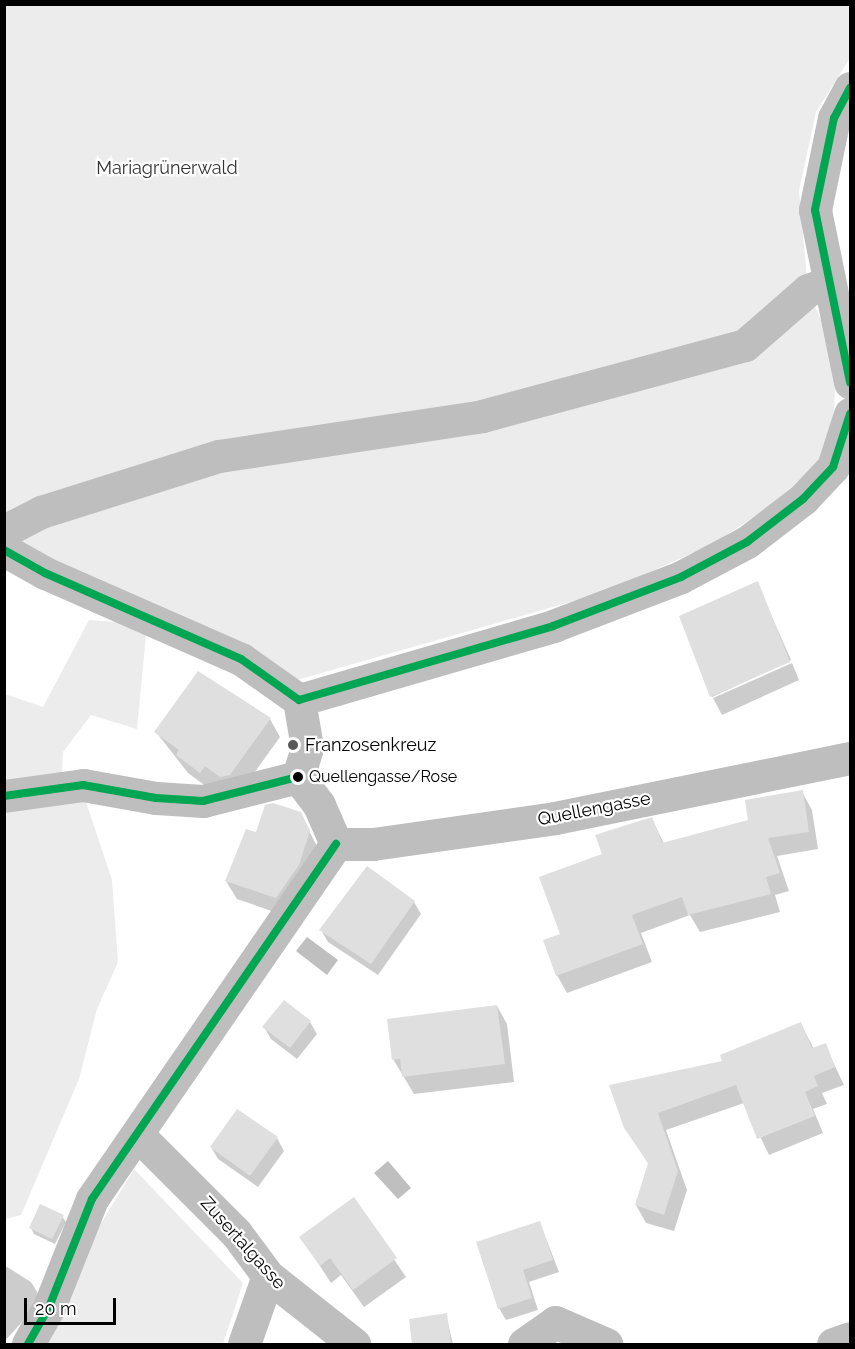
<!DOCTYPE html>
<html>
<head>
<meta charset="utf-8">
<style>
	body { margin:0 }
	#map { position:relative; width:855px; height:1349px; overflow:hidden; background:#fff; font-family:Raleway,sans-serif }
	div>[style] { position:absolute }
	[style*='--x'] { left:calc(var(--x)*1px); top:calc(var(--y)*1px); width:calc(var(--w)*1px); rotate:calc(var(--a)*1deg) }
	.green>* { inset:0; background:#ececec }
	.water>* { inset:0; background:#bfbfbf }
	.shadow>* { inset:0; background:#0003 }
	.building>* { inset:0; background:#dfdfdf }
	.minor>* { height:33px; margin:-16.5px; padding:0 16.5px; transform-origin:16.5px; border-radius:16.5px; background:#bebebe }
	.bus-1>* { height:8px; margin:-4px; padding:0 4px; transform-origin:4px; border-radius:4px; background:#00a651 }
	.dots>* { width:16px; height:16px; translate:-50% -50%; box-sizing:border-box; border:3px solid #fff; border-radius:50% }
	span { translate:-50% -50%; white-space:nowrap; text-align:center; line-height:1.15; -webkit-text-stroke:4.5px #fff; paint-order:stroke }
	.bus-label { font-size:16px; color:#000 }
	.left { translate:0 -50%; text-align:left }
	.park-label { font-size:18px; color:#333 }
	.poi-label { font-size:18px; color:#000 }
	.street-label { font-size:18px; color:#000 }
	.frame { position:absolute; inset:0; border:6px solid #000; pointer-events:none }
	.scale { position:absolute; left:24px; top:1298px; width:92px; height:27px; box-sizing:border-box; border:3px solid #000; border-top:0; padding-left:8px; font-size:18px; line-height:21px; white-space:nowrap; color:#000; -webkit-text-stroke:4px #fff; paint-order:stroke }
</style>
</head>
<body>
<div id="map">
	<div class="green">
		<div style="clip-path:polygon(5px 5px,850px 5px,850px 58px,816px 112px,799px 191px,808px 289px,837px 358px,832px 444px,791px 492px,713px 544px,602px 593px,297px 680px,5px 541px)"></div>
		<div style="clip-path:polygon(89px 620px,116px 622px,146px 635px,137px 729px,91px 715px,63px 752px,62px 773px,86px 802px,112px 880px,118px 962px,97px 1009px,79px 1079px,21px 1215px,5px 1219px,5px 694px,43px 707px)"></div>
		<div style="clip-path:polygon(134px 1169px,243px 1283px,223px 1344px,44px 1344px,89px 1243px)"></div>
	</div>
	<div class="water">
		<div style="clip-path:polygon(307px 937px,338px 960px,327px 975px,296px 951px)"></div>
		<div style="clip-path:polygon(388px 1161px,411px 1188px,398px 1199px,374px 1173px)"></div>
	</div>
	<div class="shadow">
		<div style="clip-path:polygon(757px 583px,791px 660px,712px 697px,681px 616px)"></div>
		<div style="clip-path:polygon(792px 663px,799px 680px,722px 715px,713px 698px)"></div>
		<div style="clip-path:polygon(270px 719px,280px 737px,244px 787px,211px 790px,188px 773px,156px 732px)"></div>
		<div style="clip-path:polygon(802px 792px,812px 810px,818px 849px,777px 856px,789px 891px,775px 895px,780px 912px,700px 932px,690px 915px,641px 933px,652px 962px,567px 993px,557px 975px,562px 935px,604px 855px,652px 819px,664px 844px,750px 821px)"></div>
		<div style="clip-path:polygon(300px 813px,319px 850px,286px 916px,237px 899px,226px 881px)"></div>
		<div style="clip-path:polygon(414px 902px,421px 914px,378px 975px,328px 942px,321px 930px)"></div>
		<div style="clip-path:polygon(497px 1006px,507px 1024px,514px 1082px,414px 1094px,393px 1059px)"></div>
		<div style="clip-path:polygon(310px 1022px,317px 1034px,297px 1059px,271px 1039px,264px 1027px)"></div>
		<div style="clip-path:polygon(801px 1024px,814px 1049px,825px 1045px,844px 1085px,822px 1093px,827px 1104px,813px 1109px,823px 1133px,769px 1155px,744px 1103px,666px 1130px,687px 1190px,674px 1231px,646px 1223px,636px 1205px,649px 1165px,626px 1127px,724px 1062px)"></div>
		<div style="clip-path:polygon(277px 1138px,284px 1151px,258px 1187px,218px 1159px,211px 1147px)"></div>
		<div style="clip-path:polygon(353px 1199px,406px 1277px,364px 1307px,341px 1275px,331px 1283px,301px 1237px)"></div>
		<div style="clip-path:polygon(62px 1216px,66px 1222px,55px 1244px,34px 1234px,31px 1228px)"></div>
		<div style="clip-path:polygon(540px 1223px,559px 1272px,529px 1282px,538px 1310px,506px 1320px,499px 1308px)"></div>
		<div style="clip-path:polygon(4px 1265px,31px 1282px,42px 1300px,4px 1342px)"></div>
		<div style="clip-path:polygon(446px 1315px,453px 1344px,414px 1344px,410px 1320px)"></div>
	</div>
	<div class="building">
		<div style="clip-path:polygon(758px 581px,790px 662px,710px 697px,679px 616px)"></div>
		<div style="clip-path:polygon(198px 671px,271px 718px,230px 775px,220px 777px,205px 766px,200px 773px,176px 755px,179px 750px,154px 732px)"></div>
		<div style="clip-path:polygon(803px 790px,809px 832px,768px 838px,780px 873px,766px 877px,771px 894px,688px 915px,682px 897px,632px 915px,643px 944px,556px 976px,543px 940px,560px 934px,539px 877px,602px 854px,595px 835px,652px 817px,662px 843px,748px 820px,745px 800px)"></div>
		<div style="clip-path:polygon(273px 803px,301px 812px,310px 831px,299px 865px,276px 898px,225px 881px,246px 829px,256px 832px,265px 805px)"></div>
		<div style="clip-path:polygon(367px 866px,415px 901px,371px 964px,319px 930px)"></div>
		<div style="clip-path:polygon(284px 1000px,311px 1021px,290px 1048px,262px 1027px)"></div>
		<div style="clip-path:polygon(497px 1005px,505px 1064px,402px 1077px,400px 1059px,392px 1060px,387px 1019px)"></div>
		<div style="clip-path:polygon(801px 1022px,812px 1048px,826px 1043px,835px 1067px,814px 1076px,818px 1086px,805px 1092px,815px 1116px,757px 1139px,736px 1085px,658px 1113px,678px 1171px,664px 1215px,635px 1205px,648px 1163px,624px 1128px,609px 1085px,722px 1061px,720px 1055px)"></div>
		<div style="clip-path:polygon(237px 1109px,278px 1137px,250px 1176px,210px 1147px)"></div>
		<div style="clip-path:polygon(354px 1197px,397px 1258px,353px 1290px,330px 1258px,320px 1266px,299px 1237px)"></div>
		<div style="clip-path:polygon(40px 1204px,64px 1215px,52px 1239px,29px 1228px)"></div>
		<div style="clip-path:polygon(540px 1221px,553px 1260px,523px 1270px,532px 1298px,498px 1309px,476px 1242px)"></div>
		<div style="clip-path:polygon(447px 1313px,451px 1344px,412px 1344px,409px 1319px)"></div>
	</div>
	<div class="minor">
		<div style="--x:850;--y:88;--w:34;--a:118"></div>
		<div style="--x:834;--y:118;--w:94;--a:101.7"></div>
		<div style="--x:815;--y:210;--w:176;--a:78.5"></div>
		<div style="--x:4;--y:531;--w:42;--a:-27.2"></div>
		<div style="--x:41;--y:512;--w:187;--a:-17.5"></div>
		<div style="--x:219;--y:456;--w:266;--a:-8.6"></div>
		<div style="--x:482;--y:416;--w:272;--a:-15.1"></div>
		<div style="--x:745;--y:345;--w:84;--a:-41.1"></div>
		<div style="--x:808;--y:290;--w:20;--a:-20"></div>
		<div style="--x:4;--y:550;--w:47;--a:29.3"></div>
		<div style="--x:45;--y:573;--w:214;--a:23.7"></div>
		<div style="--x:241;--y:659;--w:71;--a:35.3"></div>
		<div style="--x:299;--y:700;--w:265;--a:-16.2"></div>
		<div style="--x:553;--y:626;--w:137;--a:-20.9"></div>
		<div style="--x:681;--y:577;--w:75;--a:-27.9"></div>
		<div style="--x:747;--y:542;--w:71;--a:-37.5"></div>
		<div style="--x:803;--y:499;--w:44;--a:-46.8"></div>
		<div style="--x:833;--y:467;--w:56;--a:-72.2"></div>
		<div style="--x:298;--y:777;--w:31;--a:-73"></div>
		<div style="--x:307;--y:747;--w:48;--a:-99.7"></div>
		<div style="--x:298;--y:777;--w:35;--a:53"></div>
		<div style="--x:319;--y:805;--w:43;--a:66.4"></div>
		<div style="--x:4;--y:796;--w:80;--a:-7.9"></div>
		<div style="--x:83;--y:785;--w:74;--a:10.1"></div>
		<div style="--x:156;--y:798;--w:47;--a:3.7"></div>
		<div style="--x:203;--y:801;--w:98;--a:-14.2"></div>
		<div style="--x:336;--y:844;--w:37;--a:0"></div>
		<div style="--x:373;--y:844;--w:184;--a:-8.1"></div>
		<div style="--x:555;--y:818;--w:301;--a:-11.5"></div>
		<div style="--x:138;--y:1135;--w:139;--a:45"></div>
		<div style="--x:236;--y:1233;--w:54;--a:53.3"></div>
		<div style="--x:268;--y:1276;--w:110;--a:38.3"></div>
		<div style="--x:28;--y:1344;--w:43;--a:-60.4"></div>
		<div style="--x:49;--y:1307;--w:116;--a:-68.3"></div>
		<div style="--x:92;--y:1199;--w:431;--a:-55.5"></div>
		<div style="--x:244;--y:1344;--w:72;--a:-70.6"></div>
		<div style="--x:524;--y:1344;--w:38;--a:-35"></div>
		<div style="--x:555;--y:1322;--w:56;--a:23.3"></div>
		<div style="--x:833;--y:1344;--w:18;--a:-19"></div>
	</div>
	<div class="bus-1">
		<div style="--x:850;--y:88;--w:34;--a:118"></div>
		<div style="--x:834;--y:118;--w:94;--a:101.7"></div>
		<div style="--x:815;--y:210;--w:176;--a:78.5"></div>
		<div style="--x:4;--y:550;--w:47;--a:29.3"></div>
		<div style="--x:45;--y:573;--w:214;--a:23.7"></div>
		<div style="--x:241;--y:659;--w:71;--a:35.3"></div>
		<div style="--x:299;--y:700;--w:265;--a:-16.2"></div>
		<div style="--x:553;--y:626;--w:137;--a:-20.9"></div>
		<div style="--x:681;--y:577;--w:75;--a:-27.9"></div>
		<div style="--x:747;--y:542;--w:71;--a:-37.5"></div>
		<div style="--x:803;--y:499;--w:44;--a:-46.8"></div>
		<div style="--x:833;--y:467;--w:56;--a:-72.2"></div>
		<div style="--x:4;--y:796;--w:80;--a:-7.9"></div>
		<div style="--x:83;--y:785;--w:74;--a:10.1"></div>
		<div style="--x:156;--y:798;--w:47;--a:3.7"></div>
		<div style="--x:203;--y:801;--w:98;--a:-14.2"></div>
		<div style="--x:28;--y:1344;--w:43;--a:-60.4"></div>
		<div style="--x:49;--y:1307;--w:116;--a:-68.3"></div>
		<div style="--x:92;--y:1199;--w:431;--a:-55.5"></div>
	</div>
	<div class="dots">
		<div style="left:293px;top:745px;background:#595959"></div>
		<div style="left:298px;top:777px;background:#000"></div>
	</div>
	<div class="bus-label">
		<span class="left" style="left:309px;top:777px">Quellengasse/Rose</span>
	</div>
	<div class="park-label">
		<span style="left:167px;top:168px">Mariagrünerwald</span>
	</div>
	<div class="poi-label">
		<span class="left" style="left:305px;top:745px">Franzosenkreuz</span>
	</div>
	<div class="street-label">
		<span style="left:594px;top:809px;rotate:-11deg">Quellengasse</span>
		<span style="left:243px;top:1243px;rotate:48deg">Zusertalgasse</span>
	</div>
	<div class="frame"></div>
	<div class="scale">20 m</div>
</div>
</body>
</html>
